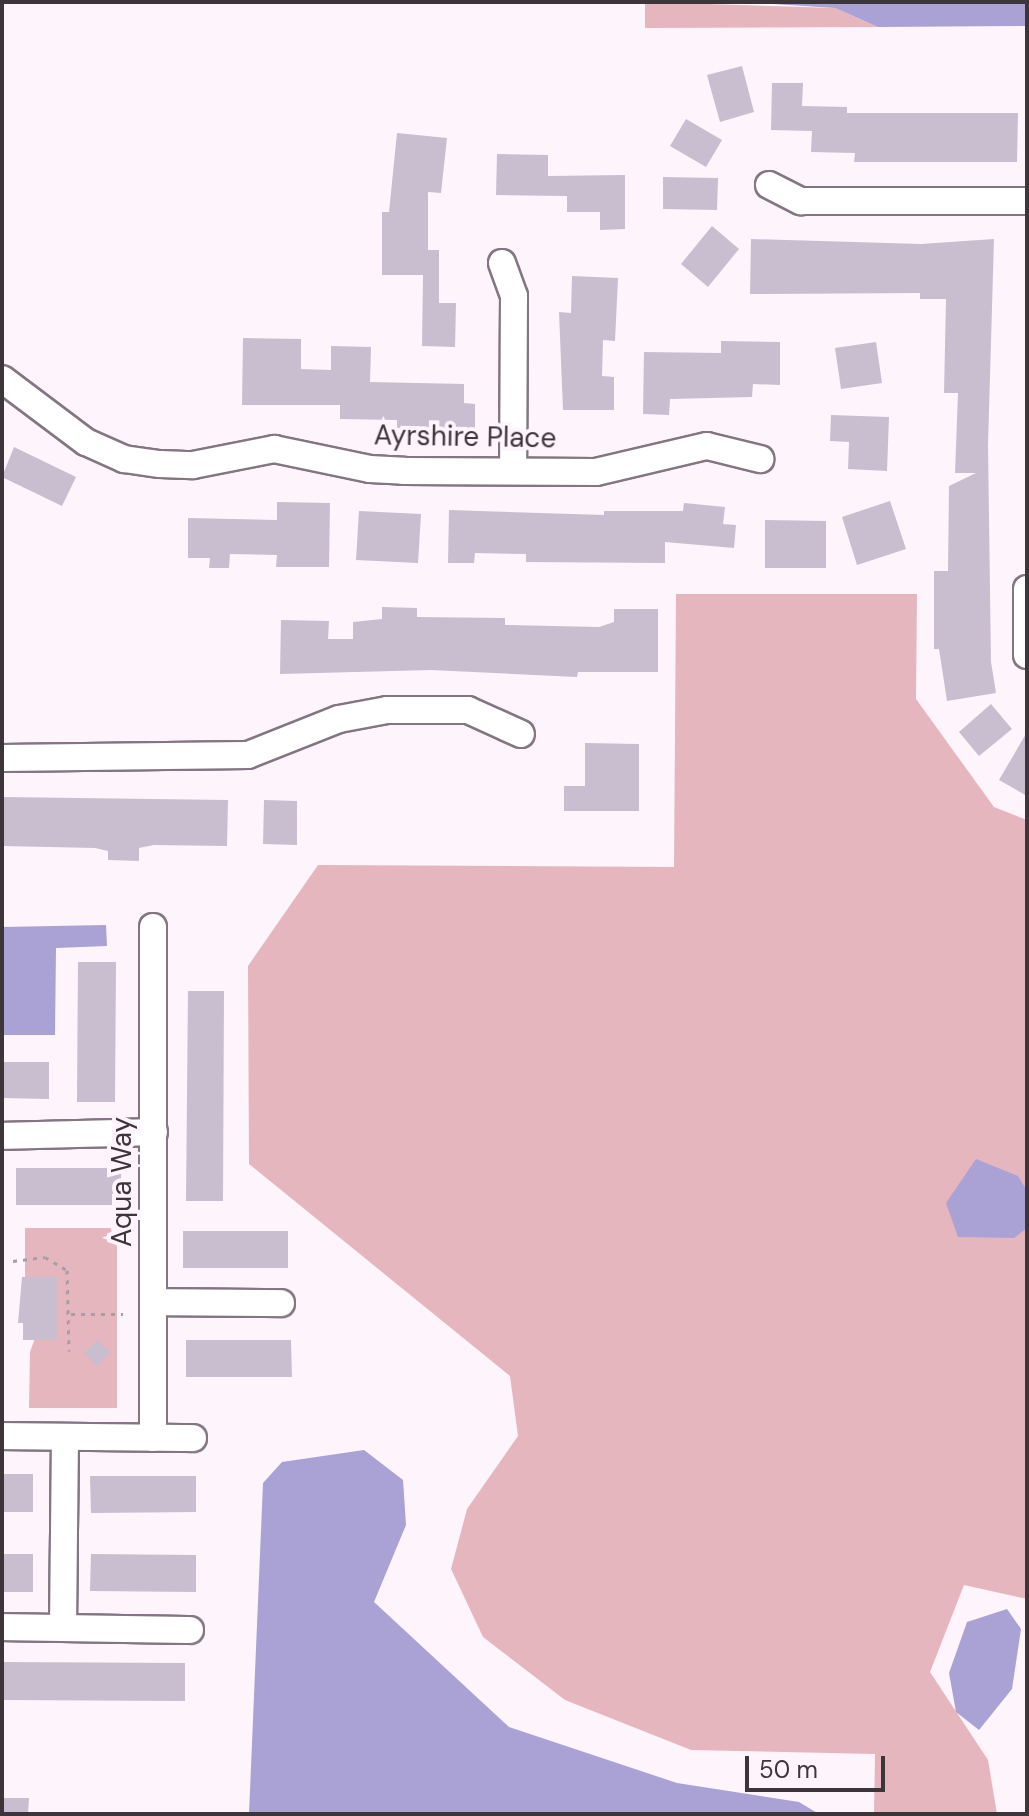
<!DOCTYPE html>
<html>
<head>
<meta charset="utf-8">
<style>
	body { margin:0 }
	#map { position:relative; width:1029px; height:1816px; overflow:hidden; background:#fdf4fc; font-family:"DM Sans",sans-serif }
	div>[style] { position:absolute }
	[style*='--x'] { left:calc(var(--x)*1px); top:calc(var(--y)*1px); width:calc(var(--w)*1px); rotate:calc(var(--a)*1deg) }
	.green>* { inset:0; background:#e6b6be }
	.water>* { inset:0; background:#aaa2d4 }
	.building>* { inset:0; background:#c8becf }
	.path>* { height:3px; margin-top:-1.5px; transform-origin:0; background:repeating-linear-gradient(90deg,#a69ea5 0 4px,transparent 0 10px) }
	.roads { filter:drop-shadow(2px 0 #837682) drop-shadow(-2px 0 #837682) drop-shadow(0 2px #837682) drop-shadow(0 -2px #837682) }
	.minor>* { height:26px; margin:-13px; padding:0 13px; transform-origin:13px; border-radius:13px; background:#fff }
	span { translate:-50% -50%; white-space:nowrap; text-align:center; line-height:1.15; -webkit-text-stroke:8px #fdf4fc; paint-order:stroke }
	.street-label { font-size:28px; color:#3c363b }
	.frame { position:absolute; inset:0; border:4px solid #3c363b; pointer-events:none }
	.scale { position:absolute; left:745px; top:1756px; width:140px; height:36px; box-sizing:border-box; border:4px solid #3c363b; border-top:0; padding-left:10px; font-size:24px; line-height:28px; white-space:nowrap; color:#3c363b; -webkit-text-stroke:6px #fdf4fc; paint-order:stroke }
</style>
</head>
<body>
<div id="map">
	<div class="green">
		<div style="clip-path:polygon(645px 2px,835px 8px,878px 27px,645px 28px)"></div>
		<div style="clip-path:polygon(676px 594px,917px 594px,916px 699px,994px 807px,1027px 820px,1027px 1599px,964px 1585px,930px 1672px,988px 1760px,997px 1814px,874px 1814px,875px 1754px,691px 1750px,565px 1700px,483px 1637px,451px 1569px,467px 1509px,518px 1436px,510px 1376px,249px 1164px,248px 966px,318px 865px,674px 867px)"></div>
		<div style="clip-path:polygon(25px 1228px,111px 1228px,112px 1235px,117px 1235px,117px 1408px,29px 1408px,30px 1352px,57px 1277px,25px 1277px)"></div>
	</div>
	<div class="water">
		<div style="clip-path:polygon(745px 2px,1027px 2px,1027px 26px,878px 27px,835px 8px)"></div>
		<div style="clip-path:polygon(106px 925px,107px 946px,56px 948px,55px 1035px,2px 1035px,2px 927px)"></div>
		<div style="clip-path:polygon(976px 1159px,1018px 1176px,1027px 1191px,1027px 1228px,1014px 1238px,958px 1237px,946px 1203px)"></div>
		<div style="clip-path:polygon(364px 1450px,403px 1480px,406px 1525px,374px 1602px,509px 1727px,677px 1783px,799px 1802px,819px 1814px,249px 1814px,263px 1483px,282px 1462px)"></div>
		<div style="clip-path:polygon(1007px 1609px,1021px 1629px,1012px 1689px,979px 1730px,956px 1712px,949px 1673px,967px 1622px)"></div>
	</div>
	<div class="building">
		<div style="clip-path:polygon(742px 66px,754px 112px,720px 122px,707px 75px)"></div>
		<div style="clip-path:polygon(772px 83px,803px 83px,802px 106px,847px 107px,847px 113px,1018px 113px,1017px 162px,854px 162px,855px 153px,811px 152px,812px 131px,771px 130px)"></div>
		<div style="clip-path:polygon(686px 119px,722px 140px,706px 167px,670px 146px)"></div>
		<div style="clip-path:polygon(397px 133px,447px 138px,441px 193px,428px 192px,428px 250px,439px 250px,439px 303px,456px 303px,455px 347px,422px 346px,423px 275px,382px 275px,382px 212px,389px 212px)"></div>
		<div style="clip-path:polygon(497px 154px,548px 155px,548px 176px,625px 175px,625px 229px,600px 230px,600px 212px,567px 212px,567px 196px,496px 195px)"></div>
		<div style="clip-path:polygon(663px 177px,718px 178px,717px 210px,663px 209px)"></div>
		<div style="clip-path:polygon(712px 226px,739px 249px,708px 287px,681px 264px)"></div>
		<div style="clip-path:polygon(751px 239px,921px 244px,994px 239px,988px 445px,991px 662px,996px 693px,947px 701px,939px 649px,934px 649px,934px 571px,948px 571px,949px 486px,976px 473px,955px 473px,958px 393px,944px 393px,946px 299px,920px 299px,920px 293px,750px 294px)"></div>
		<div style="clip-path:polygon(572px 276px,618px 278px,615px 341px,603px 340px,602px 376px,614px 377px,614px 410px,563px 410px,559px 312px,571px 313px)"></div>
		<div style="clip-path:polygon(243px 338px,301px 339px,301px 369px,331px 370px,331px 346px,371px 347px,370px 382px,464px 384px,464px 403px,475px 404px,475px 430px,397px 428px,397px 420px,340px 419px,340px 405px,242px 405px)"></div>
		<div style="clip-path:polygon(721px 341px,780px 342px,780px 385px,753px 384px,752px 397px,670px 399px,669px 415px,643px 414px,644px 352px,721px 353px)"></div>
		<div style="clip-path:polygon(876px 342px,882px 383px,841px 389px,835px 348px)"></div>
		<div style="clip-path:polygon(831px 415px,889px 417px,887px 471px,848px 469px,849px 442px,830px 441px)"></div>
		<div style="clip-path:polygon(14px 447px,76px 477px,62px 506px,2px 477px)"></div>
		<div style="clip-path:polygon(890px 501px,906px 549px,857px 565px,842px 517px)"></div>
		<div style="clip-path:polygon(277px 502px,330px 503px,329px 567px,276px 567px,277px 555px,230px 554px,229px 568px,209px 568px,210px 558px,188px 558px,188px 518px,277px 520px)"></div>
		<div style="clip-path:polygon(684px 503px,725px 507px,723px 524px,736px 525px,734px 548px,665px 542px,665px 563px,526px 562px,526px 554px,475px 553px,474px 563px,448px 563px,449px 510px,604px 515px,604px 511px,683px 511px)"></div>
		<div style="clip-path:polygon(359px 511px,421px 514px,418px 563px,356px 560px)"></div>
		<div style="clip-path:polygon(765px 520px,826px 521px,826px 568px,765px 568px)"></div>
		<div style="clip-path:polygon(382px 607px,417px 608px,417px 617px,505px 618px,505px 625px,599px 627px,614px 622px,614px 609px,658px 609px,658px 672px,578px 672px,577px 677px,431px 670px,280px 674px,281px 620px,329px 621px,328px 639px,353px 639px,353px 622px,382px 619px)"></div>
		<div style="clip-path:polygon(991px 704px,1012px 729px,979px 756px,959px 732px)"></div>
		<div style="clip-path:polygon(1027px 732px,1027px 796px,999px 780px)"></div>
		<div style="clip-path:polygon(585px 743px,639px 744px,639px 811px,564px 811px,564px 786px,585px 786px)"></div>
		<div style="clip-path:polygon(2px 797px,228px 800px,227px 846px,154px 845px,139px 848px,139px 861px,108px 860px,108px 851px,95px 848px,2px 846px)"></div>
		<div style="clip-path:polygon(264px 800px,297px 801px,297px 845px,263px 844px)"></div>
		<div style="clip-path:polygon(78px 962px,116px 962px,115px 1102px,77px 1102px)"></div>
		<div style="clip-path:polygon(188px 991px,224px 991px,223px 1201px,186px 1201px)"></div>
		<div style="clip-path:polygon(2px 1062px,49px 1062px,49px 1099px,2px 1098px)"></div>
		<div style="clip-path:polygon(16px 1168px,121px 1168px,121px 1205px,16px 1205px)"></div>
		<div style="clip-path:polygon(183px 1231px,288px 1231px,288px 1268px,183px 1268px)"></div>
		<div style="clip-path:polygon(22px 1277px,57px 1277px,57px 1340px,23px 1340px,23px 1323px,18px 1323px)"></div>
		<div style="clip-path:polygon(97px 1340px,110px 1353px,97px 1366px,84px 1353px)"></div>
		<div style="clip-path:polygon(186px 1340px,291px 1340px,292px 1377px,186px 1377px)"></div>
		<div style="clip-path:polygon(2px 1474px,33px 1474px,33px 1512px,2px 1512px)"></div>
		<div style="clip-path:polygon(90px 1476px,196px 1476px,196px 1512px,91px 1513px)"></div>
		<div style="clip-path:polygon(2px 1554px,33px 1554px,33px 1592px,2px 1592px)"></div>
		<div style="clip-path:polygon(91px 1554px,196px 1555px,196px 1592px,90px 1591px)"></div>
		<div style="clip-path:polygon(2px 1662px,185px 1663px,185px 1701px,2px 1700px)"></div>
		<div style="clip-path:polygon(2px 1798px,29px 1798px,28px 1814px,2px 1814px)"></div>
	</div>
	<div class="path">
		<div style="--x:13;--y:1261;--w:32;--a:-7"></div>
		<div style="--x:45;--y:1257;--w:26;--a:31"></div>
		<div style="--x:67;--y:1270;--w:81;--a:88.6"></div>
		<div style="--x:71;--y:1314;--w:52;--a:0"></div>
	</div>
	<div class="roads">
		<div class="minor">
			<div style="--x:769;--y:185;--w:36;--a:27"></div>
			<div style="--x:801;--y:201;--w:226;--a:0"></div>
			<div style="--x:502;--y:263;--w:35;--a:70"></div>
			<div style="--x:514;--y:296;--w:174;--a:90.3"></div>
			<div style="--x:2;--y:379;--w:105;--a:36.9"></div>
			<div style="--x:86;--y:442;--w:42;--a:24.1"></div>
			<div style="--x:124;--y:459;--w:36;--a:8"></div>
			<div style="--x:160;--y:464;--w:33;--a:2"></div>
			<div style="--x:193;--y:465;--w:83;--a:-11.2"></div>
			<div style="--x:274;--y:449;--w:98;--a:11.8"></div>
			<div style="--x:370;--y:469;--w:34;--a:3"></div>
			<div style="--x:404;--y:471;--w:192;--a:0.3"></div>
			<div style="--x:596;--y:472;--w:114;--a:-13.2"></div>
			<div style="--x:707;--y:446;--w:55;--a:13.8"></div>
			<div style="--x:1027;--y:589;--w:66;--a:90"></div>
			<div style="--x:2;--y:758;--w:246;--a:-0.7"></div>
			<div style="--x:248;--y:755;--w:98;--a:-21.6"></div>
			<div style="--x:339;--y:719;--w:49;--a:-10.6"></div>
			<div style="--x:387;--y:710;--w:81;--a:0"></div>
			<div style="--x:468;--y:710;--w:58;--a:24.4"></div>
			<div style="--x:153;--y:927;--w:511;--a:90"></div>
			<div style="--x:2;--y:1136;--w:152;--a:-1.5"></div>
			<div style="--x:154;--y:1302;--w:127;--a:0.5"></div>
			<div style="--x:2;--y:1436;--w:191;--a:0.6"></div>
			<div style="--x:2;--y:1627;--w:188;--a:0.9"></div>
			<div style="--x:63;--y:1627;--w:190;--a:-89.4"></div>
		</div>
	</div>
	<div class="street-label">
		<span style="left:465px;top:437px;rotate:1deg">Ayrshire Place</span>
		<span style="left:122px;top:1182px;rotate:-90deg">Aqua Way</span>
	</div>
	<div class="frame"></div>
	<div class="scale">50 m</div>
</div>
</body>
</html>
